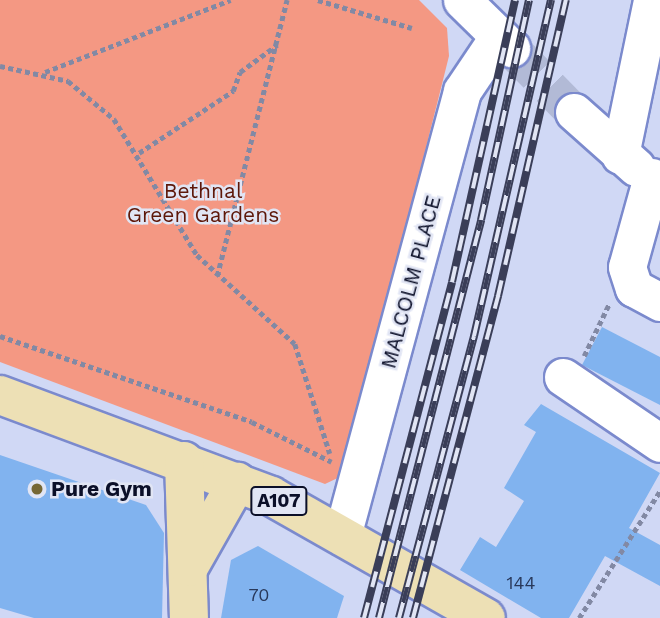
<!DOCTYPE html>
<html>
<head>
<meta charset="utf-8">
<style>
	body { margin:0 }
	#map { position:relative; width:660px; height:618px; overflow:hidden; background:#d0d8f5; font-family:"Work Sans",sans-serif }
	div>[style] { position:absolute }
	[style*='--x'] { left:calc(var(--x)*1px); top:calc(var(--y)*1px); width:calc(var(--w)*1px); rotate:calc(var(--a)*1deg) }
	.green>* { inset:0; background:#f49883 }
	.building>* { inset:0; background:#81b3ef }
	.minor-tunnel>* { height:37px; margin-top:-18.5px; transform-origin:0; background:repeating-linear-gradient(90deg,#b2bad6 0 37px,transparent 0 55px) }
	.path>* { height:4.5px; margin-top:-2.25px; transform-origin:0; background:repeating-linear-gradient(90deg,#8289a4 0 5px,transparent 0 8.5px) }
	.roads { filter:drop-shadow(2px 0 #7b8acd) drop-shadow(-2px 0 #7b8acd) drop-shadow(0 2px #7b8acd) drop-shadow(0 -2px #7b8acd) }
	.minor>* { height:37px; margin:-18.5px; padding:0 18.5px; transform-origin:18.5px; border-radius:18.5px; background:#fff }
	.major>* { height:38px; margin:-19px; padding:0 19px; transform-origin:19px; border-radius:19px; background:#ede0b5 }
	.rail>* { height:8px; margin-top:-4px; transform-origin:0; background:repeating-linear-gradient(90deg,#e1e5f4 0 16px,#3a3e58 0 32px); box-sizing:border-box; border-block:2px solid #3a3e58 }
	.dots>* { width:19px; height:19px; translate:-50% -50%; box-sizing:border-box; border:4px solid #e1e5f4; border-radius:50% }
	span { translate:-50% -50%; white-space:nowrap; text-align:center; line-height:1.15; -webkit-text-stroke:5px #e1e5f4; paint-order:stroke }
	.number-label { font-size:18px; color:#28385a }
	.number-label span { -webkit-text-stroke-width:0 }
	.shield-label span { padding:2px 5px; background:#e1e5f4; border:2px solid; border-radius:5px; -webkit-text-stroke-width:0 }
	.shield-label { font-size:19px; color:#0b0f28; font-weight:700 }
	.park-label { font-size:21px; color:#5d1709 }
	.street-label { font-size:21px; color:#0b0f28 }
	.poi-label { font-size:21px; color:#0b0f28; font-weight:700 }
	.left { translate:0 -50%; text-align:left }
</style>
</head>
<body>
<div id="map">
	<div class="green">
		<div style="clip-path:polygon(0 0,419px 0,447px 28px,449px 56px,344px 475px,325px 484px,0 362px)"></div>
	</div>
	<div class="building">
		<div style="clip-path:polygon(602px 327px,660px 357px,660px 405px,582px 365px)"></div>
		<div style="clip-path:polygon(541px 404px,660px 473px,629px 528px,660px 545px,660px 586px,605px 556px,569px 618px,541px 618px,460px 570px,480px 537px,496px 547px,524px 501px,504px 488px,536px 432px,524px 425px)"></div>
		<div style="clip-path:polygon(0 455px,146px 505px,164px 533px,162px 618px,34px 618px,0 608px)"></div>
		<div style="clip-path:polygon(258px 546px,344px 596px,337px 618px,221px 618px,231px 560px)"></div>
	</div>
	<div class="minor-tunnel">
		<div style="--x:511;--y:48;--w:90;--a:45.5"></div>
	</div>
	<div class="path">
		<div style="--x:318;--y:0;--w:98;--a:16.6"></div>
		<div style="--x:0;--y:66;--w:70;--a:12.4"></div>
		<div style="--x:68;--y:81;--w:60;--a:39.6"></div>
		<div style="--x:114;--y:119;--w:159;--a:58.6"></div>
		<div style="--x:197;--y:255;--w:132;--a:42.2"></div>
		<div style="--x:295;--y:344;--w:115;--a:72.3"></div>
		<div style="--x:45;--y:72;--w:199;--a:-21.2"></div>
		<div style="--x:139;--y:153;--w:113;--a:-33.4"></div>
		<div style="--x:233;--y:91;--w:20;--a:-70"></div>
		<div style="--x:240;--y:72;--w:46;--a:-36.1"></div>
		<div style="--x:217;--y:276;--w:285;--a:-75.8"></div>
		<div style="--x:0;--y:336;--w:266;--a:18.8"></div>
		<div style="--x:252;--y:422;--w:89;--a:26.6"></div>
		<div style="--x:584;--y:356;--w:58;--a:-64.3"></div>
		<div style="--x:579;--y:618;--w:151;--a:-57.5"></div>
	</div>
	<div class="roads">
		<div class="minor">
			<div style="--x:462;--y:0;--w:69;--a:44.4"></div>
			<div style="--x:574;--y:112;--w:83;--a:41.6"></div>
			<div style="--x:620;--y:155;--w:158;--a:-78.3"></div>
			<div style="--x:652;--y:177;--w:93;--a:105.5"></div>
			<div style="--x:627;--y:267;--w:22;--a:72"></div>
			<div style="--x:634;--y:288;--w:30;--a:28"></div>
			<div style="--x:563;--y:377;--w:117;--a:34.2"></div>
			<div style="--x:342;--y:536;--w:461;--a:-74.9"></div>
			<div style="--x:462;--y:91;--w:66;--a:-56.1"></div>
		</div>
		<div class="major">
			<div style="--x:0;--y:395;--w:289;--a:20.4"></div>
			<div style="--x:271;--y:496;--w:247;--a:29.6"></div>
			<div style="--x:184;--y:461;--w:157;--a:88.2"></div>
			<div style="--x:189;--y:567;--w:98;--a:-60.5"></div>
		</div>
	</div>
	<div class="rail">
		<div style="--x:364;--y:618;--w:347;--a:-75.3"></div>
		<div style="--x:452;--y:282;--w:289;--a:-77.4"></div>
		<div style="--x:379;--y:618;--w:411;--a:-75.6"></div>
		<div style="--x:481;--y:220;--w:225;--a:-77.7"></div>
		<div style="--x:399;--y:618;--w:292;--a:-75.1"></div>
		<div style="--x:474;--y:336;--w:345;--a:-77.1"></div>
		<div style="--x:413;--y:618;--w:333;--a:-75.2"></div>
		<div style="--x:498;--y:296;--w:304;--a:-77.1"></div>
	</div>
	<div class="dots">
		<div style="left:37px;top:489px;background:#766734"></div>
	</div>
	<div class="number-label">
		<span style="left:521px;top:583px">144</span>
		<span style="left:259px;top:595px">70</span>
	</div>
	<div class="shield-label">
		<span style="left:279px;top:501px">A107</span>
	</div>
	<div class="park-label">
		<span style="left:203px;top:203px">Bethnal<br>Green Gardens</span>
	</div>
	<div class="street-label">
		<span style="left:411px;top:282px;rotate:-75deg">MALCOLM PLACE</span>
	</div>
	<div class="poi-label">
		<span class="left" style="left:51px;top:489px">Pure Gym</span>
	</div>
</div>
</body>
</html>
